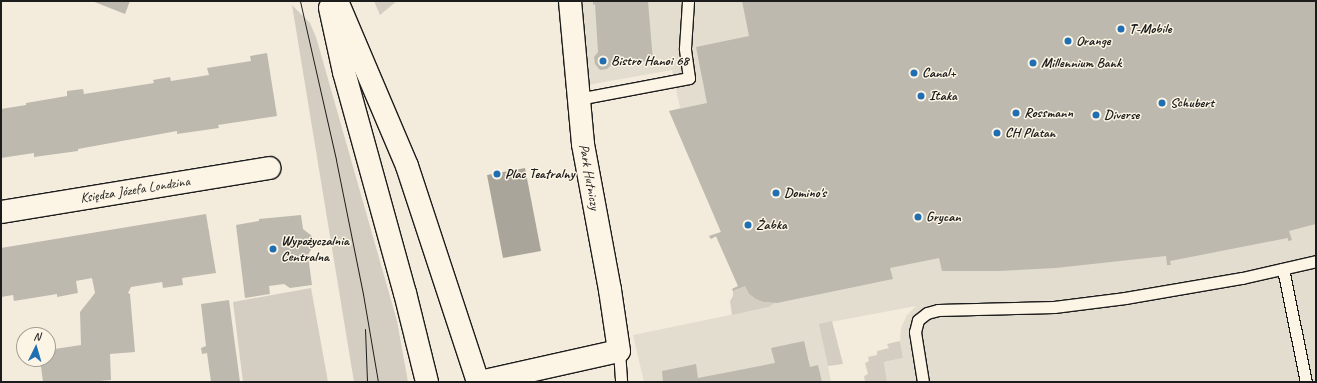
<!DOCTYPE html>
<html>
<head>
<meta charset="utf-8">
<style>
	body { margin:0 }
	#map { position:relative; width:1317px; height:383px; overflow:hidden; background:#f3ecdd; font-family:Caveat,sans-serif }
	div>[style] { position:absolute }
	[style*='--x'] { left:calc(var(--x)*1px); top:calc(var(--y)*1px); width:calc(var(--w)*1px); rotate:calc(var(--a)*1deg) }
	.built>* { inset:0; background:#e3ddcf }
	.green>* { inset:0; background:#d3cec1 }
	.water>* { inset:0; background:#aaa59b }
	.building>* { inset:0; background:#beb9ae }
	.roads { filter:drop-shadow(1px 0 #1c1c1c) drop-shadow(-1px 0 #1c1c1c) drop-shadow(0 1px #1c1c1c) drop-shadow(0 -1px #1c1c1c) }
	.lane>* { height:11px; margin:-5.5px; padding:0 5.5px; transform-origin:5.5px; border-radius:5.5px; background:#fcf5e5 }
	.street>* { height:22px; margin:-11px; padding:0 11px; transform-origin:11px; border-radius:11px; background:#fcf5e5 }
	.secondary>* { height:22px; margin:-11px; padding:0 11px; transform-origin:11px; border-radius:11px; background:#fcf5e5 }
	.tram>* { height:1px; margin:-0.5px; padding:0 0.5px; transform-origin:0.5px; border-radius:0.5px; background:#1c1c1c }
	.dots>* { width:11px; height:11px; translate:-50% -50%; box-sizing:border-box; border:2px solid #fcf5e5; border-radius:50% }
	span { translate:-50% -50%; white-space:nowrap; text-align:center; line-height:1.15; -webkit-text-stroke:3px #fcf5e5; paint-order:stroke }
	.poi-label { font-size:14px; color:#1c1c1c; font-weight:700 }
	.left { translate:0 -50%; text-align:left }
	.street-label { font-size:14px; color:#1c1c1c }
	.frame { position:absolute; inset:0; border:2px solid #1c1c1c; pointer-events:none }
	.north { position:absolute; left:16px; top:327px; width:40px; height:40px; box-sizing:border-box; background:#fcf5e5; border:1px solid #a29e95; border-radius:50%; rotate:5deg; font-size:11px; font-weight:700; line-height:16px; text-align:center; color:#1c1c1c }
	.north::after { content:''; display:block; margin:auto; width:14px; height:18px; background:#1f6fb2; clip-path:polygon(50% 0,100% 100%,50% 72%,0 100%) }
</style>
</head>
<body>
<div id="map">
	<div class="built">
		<div style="clip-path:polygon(557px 1px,1316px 1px,1316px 382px,887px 382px,884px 362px,903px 358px,900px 341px,901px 328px,907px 315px,916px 306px,820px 324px,831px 382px,644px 382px,633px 335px,769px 307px,773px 303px,763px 302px,756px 299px,749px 294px,745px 286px,733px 291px,732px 289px,738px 286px,716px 237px,711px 239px,709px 236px,721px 232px,669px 111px,680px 108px,672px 70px,565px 89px)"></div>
	</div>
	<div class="green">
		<div style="clip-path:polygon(374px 1px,397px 1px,380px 15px)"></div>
		<div style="clip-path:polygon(292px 5px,310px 23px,316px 37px,397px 321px,408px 382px,354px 382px)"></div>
		<div style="clip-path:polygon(745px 286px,749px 294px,756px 299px,763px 302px,774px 303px,769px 307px,732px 315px,730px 301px,733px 296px,733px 291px)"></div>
		<div style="clip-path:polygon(311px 288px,328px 382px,243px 382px,233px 302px)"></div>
		<div style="clip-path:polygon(832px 321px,843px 364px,828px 366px,819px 324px)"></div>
		<div style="clip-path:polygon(900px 341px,903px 358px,884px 362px,887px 382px,865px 382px,864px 376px,868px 374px,865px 363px,869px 361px,868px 357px,877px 355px,877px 351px,889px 348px,887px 344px)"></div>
	</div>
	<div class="water">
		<div style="clip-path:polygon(525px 168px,541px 251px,503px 258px,487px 175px)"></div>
	</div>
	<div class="building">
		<div style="clip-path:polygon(92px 1px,130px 1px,125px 14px)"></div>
		<div style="clip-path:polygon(593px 1px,648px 1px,653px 61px,612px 64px,607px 69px,600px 70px,595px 64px,594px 57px,598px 52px,595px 4px,593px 5px)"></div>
		<div style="clip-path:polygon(742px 1px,1316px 1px,1316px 224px,1289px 231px,1292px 240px,1288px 241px,1288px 238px,1170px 261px,1171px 265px,1167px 265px,1166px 256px,1056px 268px,999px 271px,942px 271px,939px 258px,890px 268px,893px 279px,777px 303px,763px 302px,756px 299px,749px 294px,745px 286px,733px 291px,732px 289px,738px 286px,716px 236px,711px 239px,709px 236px,721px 232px,669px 111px,707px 103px,696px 47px,749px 36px)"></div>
		<div style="clip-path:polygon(267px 53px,277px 116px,218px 125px,219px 128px,177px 134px,177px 131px,78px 149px,78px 151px,34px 157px,34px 153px,1px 158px,1px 109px,26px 105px,26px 103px,67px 96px,67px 91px,83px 89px,84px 94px,154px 83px,153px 80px,170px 77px,171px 81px,209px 75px,207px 68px,251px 61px,250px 56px)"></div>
		<div style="clip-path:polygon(206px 214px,216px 273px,182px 278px,183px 285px,163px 288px,162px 282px,131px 287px,128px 293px,130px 294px,135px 352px,110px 354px,111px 380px,88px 382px,43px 382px,40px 359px,48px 359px,48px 350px,81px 345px,80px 312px,95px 293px,92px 278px,76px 281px,78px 293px,57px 297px,57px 294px,14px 301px,13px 295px,1px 297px,1px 248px)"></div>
		<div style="clip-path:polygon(301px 215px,303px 229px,312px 236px,313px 246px,308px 255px,312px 285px,290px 288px,284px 284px,269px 286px,270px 294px,245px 298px,236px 225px,259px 221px,259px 219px)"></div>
		<div style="clip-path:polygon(229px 300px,240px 382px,211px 382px,207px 353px,202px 354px,201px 348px,206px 346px,201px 304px)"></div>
		<div style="clip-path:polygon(804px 341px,810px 367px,818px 365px,822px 382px,663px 382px,662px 371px,696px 364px,698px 378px,775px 363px,771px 348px)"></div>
	</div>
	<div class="roads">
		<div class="lane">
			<div style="--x:578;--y:99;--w:113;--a:-10.7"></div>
			<div style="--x:689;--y:78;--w:30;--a:-98"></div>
			<div style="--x:685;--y:48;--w:47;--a:-86.3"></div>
			<div style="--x:1283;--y:269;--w:115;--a:78.5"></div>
			<div style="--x:619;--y:351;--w:31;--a:86"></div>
			<div style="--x:923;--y:382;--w:51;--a:-99.1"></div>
			<div style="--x:915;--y:332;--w:12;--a:-76"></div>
			<div style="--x:918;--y:320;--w:11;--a:-38"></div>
			<div style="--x:927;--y:313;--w:11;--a:-15"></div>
			<div style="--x:938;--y:310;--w:116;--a:-1.5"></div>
			<div style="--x:1054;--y:307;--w:72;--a:-7.2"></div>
			<div style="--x:1125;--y:298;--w:119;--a:-9.7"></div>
			<div style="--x:1242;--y:278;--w:76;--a:-12.9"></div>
		</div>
		<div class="street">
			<div style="--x:1;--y:212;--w:272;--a:-9.3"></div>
			<div style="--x:480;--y:382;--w:142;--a:-12.6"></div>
			<div style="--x:619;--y:351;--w:62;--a:-98.4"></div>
			<div style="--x:610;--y:290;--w:148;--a:-100.5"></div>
			<div style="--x:583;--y:144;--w:144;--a:-95.2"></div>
		</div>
		<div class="secondary">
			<div style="--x:337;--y:1;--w:179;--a:67"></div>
			<div style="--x:407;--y:166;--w:227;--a:71.8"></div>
			<div style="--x:330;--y:8;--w:66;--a:77.7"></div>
			<div style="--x:344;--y:72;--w:229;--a:74.6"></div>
			<div style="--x:405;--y:293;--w:92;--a:76.1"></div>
		</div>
	</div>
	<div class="tram">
		<div style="--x:300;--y:1;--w:163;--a:77.2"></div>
		<div style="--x:336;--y:160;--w:137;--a:78.6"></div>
		<div style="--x:363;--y:294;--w:89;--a:80.3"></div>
		<div style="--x:365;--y:329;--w:53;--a:87.8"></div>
	</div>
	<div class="dots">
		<div style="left:1121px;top:29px;background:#1f6fb2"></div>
		<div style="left:1068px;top:41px;background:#1f6fb2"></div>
		<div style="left:603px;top:61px;background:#1f6fb2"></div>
		<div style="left:1033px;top:63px;background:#1f6fb2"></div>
		<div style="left:914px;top:73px;background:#1f6fb2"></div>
		<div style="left:921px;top:96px;background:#1f6fb2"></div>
		<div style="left:1162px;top:103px;background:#1f6fb2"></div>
		<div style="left:1016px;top:113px;background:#1f6fb2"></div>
		<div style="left:1096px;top:115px;background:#1f6fb2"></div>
		<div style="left:997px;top:133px;background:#1f6fb2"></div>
		<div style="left:497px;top:174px;background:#1f6fb2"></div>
		<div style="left:776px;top:193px;background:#1f6fb2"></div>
		<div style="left:918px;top:217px;background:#1f6fb2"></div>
		<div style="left:748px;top:225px;background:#1f6fb2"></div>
		<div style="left:273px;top:249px;background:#1f6fb2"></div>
	</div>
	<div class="poi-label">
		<span class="left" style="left:1129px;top:29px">T-Mobile</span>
		<span class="left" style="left:1076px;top:41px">Orange</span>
		<span class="left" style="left:611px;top:61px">Bistro Hanoi 68</span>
		<span class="left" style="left:1041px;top:63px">Millennium Bank</span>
		<span class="left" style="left:922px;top:73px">Canal+</span>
		<span class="left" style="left:929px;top:96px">Itaka</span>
		<span class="left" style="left:1170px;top:103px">Schubert</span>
		<span class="left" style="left:1024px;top:113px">Rossmann</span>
		<span class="left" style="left:1104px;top:115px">Diverse</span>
		<span class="left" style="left:1005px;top:133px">CH Platan</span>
		<span class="left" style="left:505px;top:174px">Plac Teatralny</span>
		<span class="left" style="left:784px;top:193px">Domino's</span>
		<span class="left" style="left:926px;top:217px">Grycan</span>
		<span class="left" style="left:756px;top:225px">Żabka</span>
		<span class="left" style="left:281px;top:249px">Wypożyczalnia<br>Centralna</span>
	</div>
	<div class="street-label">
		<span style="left:589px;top:177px;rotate:80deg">Park Hutniczy</span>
		<span style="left:135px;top:190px;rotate:-9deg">Księdza Józefa Londzina</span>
	</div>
	<div class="frame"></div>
	<div class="north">N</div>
</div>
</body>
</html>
